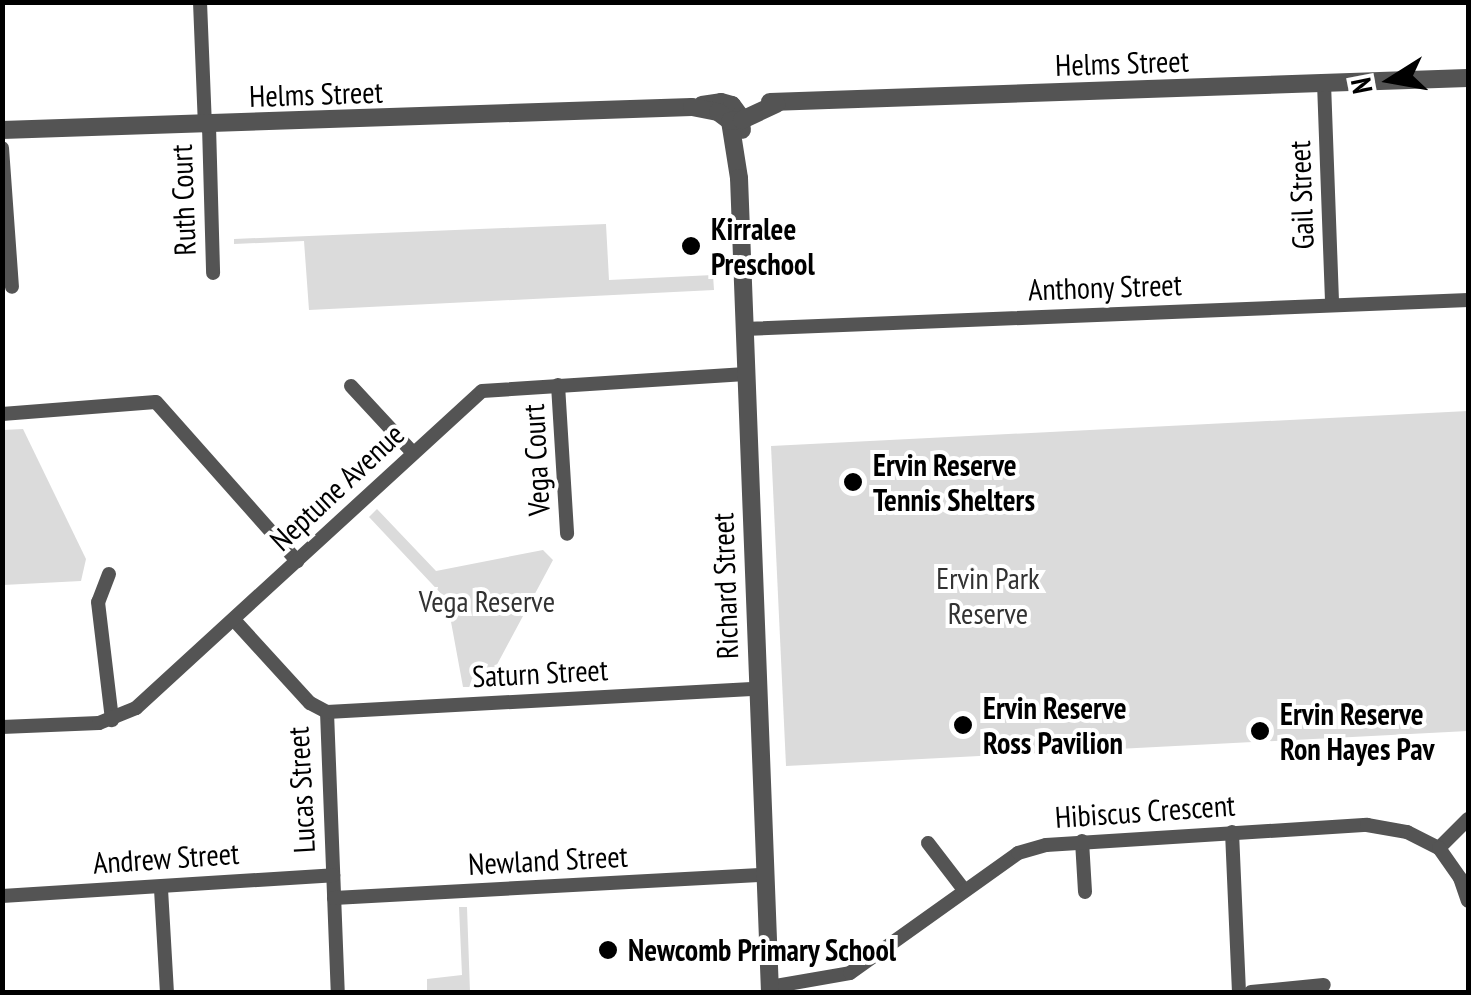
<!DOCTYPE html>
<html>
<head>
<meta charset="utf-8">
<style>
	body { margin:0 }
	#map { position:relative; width:1471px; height:995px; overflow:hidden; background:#fff; font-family:"PT Sans Narrow",sans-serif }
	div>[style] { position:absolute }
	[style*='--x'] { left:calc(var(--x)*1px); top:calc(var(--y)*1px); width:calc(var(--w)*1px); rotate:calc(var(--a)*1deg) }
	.green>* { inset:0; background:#dbdbdb }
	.minor>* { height:14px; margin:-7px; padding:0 7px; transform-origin:7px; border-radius:7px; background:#545454 }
	.tertiary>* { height:18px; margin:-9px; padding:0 9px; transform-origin:9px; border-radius:9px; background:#545454 }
	.dots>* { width:28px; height:28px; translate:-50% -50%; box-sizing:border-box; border:5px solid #fff; border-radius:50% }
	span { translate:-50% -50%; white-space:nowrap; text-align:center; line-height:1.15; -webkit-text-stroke:8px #fff; paint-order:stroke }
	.street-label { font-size:30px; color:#000 }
	.poi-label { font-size:30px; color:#000; font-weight:700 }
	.left { translate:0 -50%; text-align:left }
	.park-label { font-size:30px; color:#323232 }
	.frame { position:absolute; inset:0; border:5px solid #000; pointer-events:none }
	.north { position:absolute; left:1341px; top:30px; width:100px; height:100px; -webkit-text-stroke:8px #fff; paint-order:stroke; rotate:259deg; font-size:28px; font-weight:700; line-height:40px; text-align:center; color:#000 }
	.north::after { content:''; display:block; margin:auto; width:35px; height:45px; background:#000; clip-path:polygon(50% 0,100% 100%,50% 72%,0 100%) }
</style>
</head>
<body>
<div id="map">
	<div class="green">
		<div style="clip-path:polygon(606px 224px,609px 280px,713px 275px,714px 290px,309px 310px,304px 241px,234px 244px,234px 239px)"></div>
		<div style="clip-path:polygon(1468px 411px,1468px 731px,786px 766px,771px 446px)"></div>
		<div style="clip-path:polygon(23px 429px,86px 559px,81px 581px,3px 585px,3px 430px)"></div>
		<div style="clip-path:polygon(377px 509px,436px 571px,543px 550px,553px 560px,485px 687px,463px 687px,447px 600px,369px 517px)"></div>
		<div style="clip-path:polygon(459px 907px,467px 907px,470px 992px,427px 992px,427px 979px,462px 975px)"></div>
	</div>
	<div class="minor">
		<div style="--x:200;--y:2;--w:124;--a:87.7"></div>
		<div style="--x:1324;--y:83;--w:222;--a:87.9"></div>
		<div style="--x:209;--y:126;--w:147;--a:88.4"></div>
		<div style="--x:2;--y:148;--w:139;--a:85.9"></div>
		<div style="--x:744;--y:329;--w:725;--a:-2.29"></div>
		<div style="--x:558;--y:385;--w:149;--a:86.5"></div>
		<div style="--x:351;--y:386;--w:91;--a:47.2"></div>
		<div style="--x:2;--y:414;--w:154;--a:-4.5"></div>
		<div style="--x:156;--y:402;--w:213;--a:48.4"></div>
		<div style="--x:109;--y:574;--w:30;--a:111"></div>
		<div style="--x:98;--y:602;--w:119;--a:83.2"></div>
		<div style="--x:235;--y:621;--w:111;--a:47.6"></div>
		<div style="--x:310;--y:703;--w:19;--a:28"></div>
		<div style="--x:327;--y:712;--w:280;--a:87.8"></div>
		<div style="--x:327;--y:712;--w:430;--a:-3.1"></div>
		<div style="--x:2;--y:727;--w:97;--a:-2.4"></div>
		<div style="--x:99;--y:723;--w:40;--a:-22"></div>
		<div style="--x:136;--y:708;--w:469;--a:-42.5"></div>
		<div style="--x:482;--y:391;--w:264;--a:-3.7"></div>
		<div style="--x:1232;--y:832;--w:160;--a:87.5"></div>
		<div style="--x:1082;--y:841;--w:51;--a:86.6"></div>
		<div style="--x:928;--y:843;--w:59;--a:52.5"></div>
		<div style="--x:1439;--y:848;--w:41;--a:-45"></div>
		<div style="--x:161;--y:889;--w:103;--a:86.7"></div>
		<div style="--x:2;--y:896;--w:332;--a:-3.6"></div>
		<div style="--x:334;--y:898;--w:432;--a:-3.1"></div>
		<div style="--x:770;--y:987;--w:81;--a:-9.9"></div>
		<div style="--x:850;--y:973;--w:206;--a:-35.5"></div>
		<div style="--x:1018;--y:853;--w:29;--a:-16"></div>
		<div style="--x:1046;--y:845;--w:322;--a:-3.6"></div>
		<div style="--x:1367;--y:825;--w:41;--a:9.9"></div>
		<div style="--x:1407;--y:832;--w:36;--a:27"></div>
		<div style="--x:1439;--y:848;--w:37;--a:55"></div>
		<div style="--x:1460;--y:878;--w:24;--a:71"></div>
		<div style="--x:1251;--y:992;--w:73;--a:-5.5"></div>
	</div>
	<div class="tertiary">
		<div style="--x:770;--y:102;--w:698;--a:-1.97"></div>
		<div style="--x:702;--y:105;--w:19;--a:-9"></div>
		<div style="--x:721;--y:102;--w:11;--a:15"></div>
		<div style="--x:732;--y:105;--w:14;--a:54"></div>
		<div style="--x:740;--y:116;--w:14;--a:82"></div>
		<div style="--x:730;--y:121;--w:58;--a:81"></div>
		<div style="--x:739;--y:178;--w:815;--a:87.82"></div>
		<div style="--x:2;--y:130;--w:690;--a:-1.91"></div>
		<div style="--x:692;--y:107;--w:26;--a:11"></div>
		<div style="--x:718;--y:112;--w:15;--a:37"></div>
		<div style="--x:730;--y:121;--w:12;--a:-5"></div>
		<div style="--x:742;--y:120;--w:38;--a:-25"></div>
	</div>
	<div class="dots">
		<div style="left:691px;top:246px;background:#000"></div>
		<div style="left:853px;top:482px;background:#000"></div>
		<div style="left:963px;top:725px;background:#000"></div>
		<div style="left:1260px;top:731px;background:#000"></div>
		<div style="left:608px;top:950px;background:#000"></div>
	</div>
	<div class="street-label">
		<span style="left:1122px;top:63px;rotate:-2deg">Helms Street</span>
		<span style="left:316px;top:94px;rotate:-2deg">Helms Street</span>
		<span style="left:1301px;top:195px;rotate:-92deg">Gail Street</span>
		<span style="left:183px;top:200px;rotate:-92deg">Ruth Court</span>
		<span style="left:1105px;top:287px;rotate:-2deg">Anthony Street</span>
		<span style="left:536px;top:460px;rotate:-93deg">Vega Court</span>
		<span style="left:337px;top:487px;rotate:-43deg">Neptune Avenue</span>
		<span style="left:725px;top:586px;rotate:-92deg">Richard Street</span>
		<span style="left:540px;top:673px;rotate:-3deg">Saturn Street</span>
		<span style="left:301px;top:790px;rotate:-93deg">Lucas Street</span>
		<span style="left:1145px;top:811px;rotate:-4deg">Hibiscus Crescent</span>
		<span style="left:166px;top:858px;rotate:-4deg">Andrew Street</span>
		<span style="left:548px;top:860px;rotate:-3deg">Newland Street</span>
	</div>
	<div class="poi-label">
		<span class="left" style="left:711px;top:246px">Kirralee<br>Preschool</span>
		<span class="left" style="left:873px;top:482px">Ervin Reserve<br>Tennis Shelters</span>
		<span class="left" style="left:983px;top:725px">Ervin Reserve<br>Ross Pavilion</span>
		<span class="left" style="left:1280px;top:731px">Ervin Reserve<br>Ron Hayes Pav</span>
		<span class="left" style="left:628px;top:950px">Newcomb Primary School</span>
	</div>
	<div class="park-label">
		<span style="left:988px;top:595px">Ervin Park<br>Reserve</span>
		<span style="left:487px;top:601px">Vega Reserve</span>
	</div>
	<div class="frame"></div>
	<div class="north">N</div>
</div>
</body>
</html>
